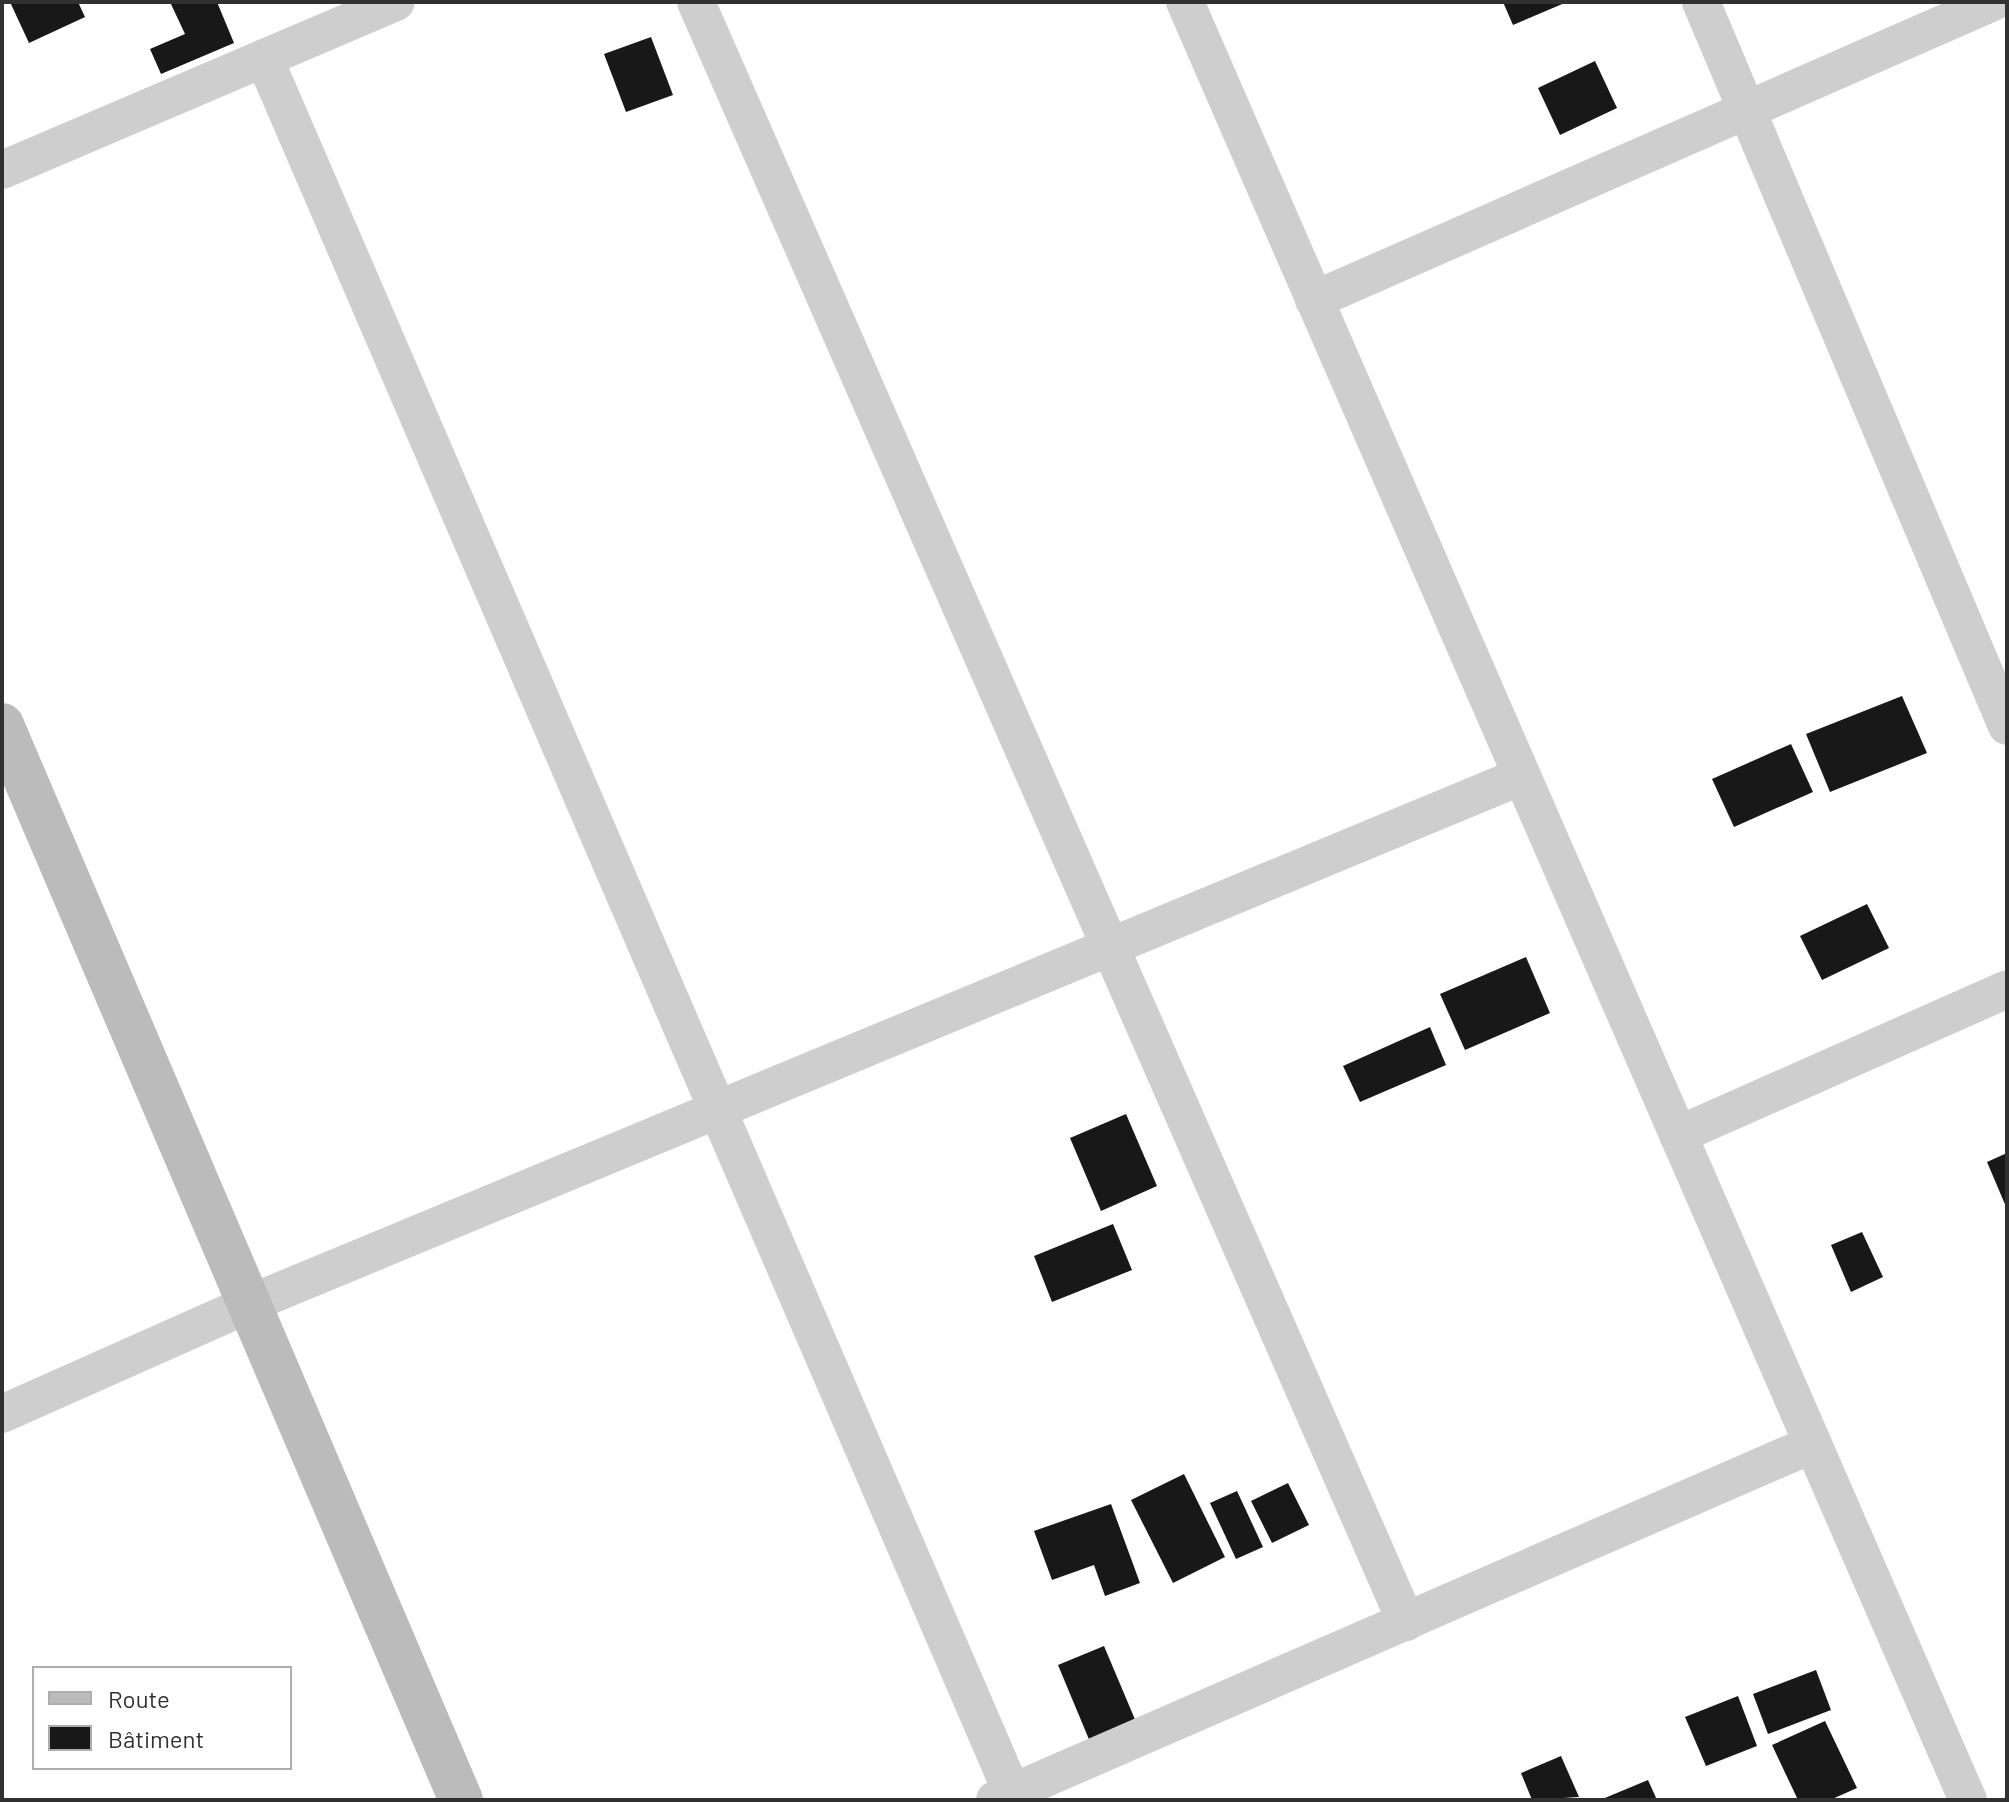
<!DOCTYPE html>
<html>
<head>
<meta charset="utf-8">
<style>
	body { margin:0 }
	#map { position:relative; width:2009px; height:1802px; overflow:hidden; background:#fff; font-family:Barlow,sans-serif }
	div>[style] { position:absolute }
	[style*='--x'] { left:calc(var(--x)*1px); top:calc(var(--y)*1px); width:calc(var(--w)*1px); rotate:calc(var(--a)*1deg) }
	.building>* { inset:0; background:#181818 }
	.street>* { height:38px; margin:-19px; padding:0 19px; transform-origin:19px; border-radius:19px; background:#cecece }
	.secondary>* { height:44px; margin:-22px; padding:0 22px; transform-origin:22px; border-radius:22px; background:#bbb }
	span { translate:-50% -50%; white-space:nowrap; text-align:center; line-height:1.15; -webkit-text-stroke:8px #fff; paint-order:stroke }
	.frame { position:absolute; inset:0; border:4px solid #313131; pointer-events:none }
	.legend { position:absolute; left:32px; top:1666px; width:260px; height:104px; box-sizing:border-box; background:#fff; border:2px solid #adadad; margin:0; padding:10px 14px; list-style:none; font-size:24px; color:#313131 }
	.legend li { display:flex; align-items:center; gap:16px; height:40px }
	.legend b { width:40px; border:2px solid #adadad }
</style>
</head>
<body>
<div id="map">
	<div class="building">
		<div style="clip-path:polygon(10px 2px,78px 2px,85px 17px,29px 43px)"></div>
		<div style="clip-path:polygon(170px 2px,217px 2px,234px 43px,161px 74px,150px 49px,185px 34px)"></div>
		<div style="clip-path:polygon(1503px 2px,1567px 2px,1513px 25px)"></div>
		<div style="clip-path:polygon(651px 37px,673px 95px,626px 112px,604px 54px)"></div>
		<div style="clip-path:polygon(1595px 61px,1617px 108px,1560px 135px,1538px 88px)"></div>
		<div style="clip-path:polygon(1902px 696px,1927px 753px,1830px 792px,1806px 734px)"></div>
		<div style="clip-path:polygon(1791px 744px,1813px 792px,1734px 827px,1712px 779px)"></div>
		<div style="clip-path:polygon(1867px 904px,1889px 948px,1822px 980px,1800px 936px)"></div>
		<div style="clip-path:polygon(1526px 957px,1550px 1013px,1465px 1050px,1440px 994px)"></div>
		<div style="clip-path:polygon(1430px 1027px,1446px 1065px,1360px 1102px,1343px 1066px)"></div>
		<div style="clip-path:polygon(1126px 1114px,1157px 1186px,1101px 1211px,1070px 1138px)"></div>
		<div style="clip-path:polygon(2007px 1153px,2007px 1209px,1987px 1162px)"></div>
		<div style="clip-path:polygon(1113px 1224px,1132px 1270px,1052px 1302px,1034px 1256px)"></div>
		<div style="clip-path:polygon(1862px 1232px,1883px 1277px,1851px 1292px,1831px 1245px)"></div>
		<div style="clip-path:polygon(1184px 1474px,1225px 1557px,1173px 1583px,1131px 1500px)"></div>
		<div style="clip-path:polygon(1288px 1483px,1309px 1525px,1272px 1543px,1251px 1501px)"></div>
		<div style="clip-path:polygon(1237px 1491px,1263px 1547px,1236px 1559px,1210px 1503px)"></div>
		<div style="clip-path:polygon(1111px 1504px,1140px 1583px,1105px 1596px,1094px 1565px,1052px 1580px,1034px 1531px)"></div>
		<div style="clip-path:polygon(1104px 1646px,1139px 1729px,1093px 1749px,1058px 1665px)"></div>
		<div style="clip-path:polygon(1816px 1670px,1831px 1710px,1768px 1734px,1753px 1694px)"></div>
		<div style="clip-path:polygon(1738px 1696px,1757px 1746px,1706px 1766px,1685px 1717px)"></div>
		<div style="clip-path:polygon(1825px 1721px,1857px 1788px,1830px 1800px,1798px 1800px,1772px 1745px)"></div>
		<div style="clip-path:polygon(1561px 1756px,1579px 1797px,1532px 1800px,1521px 1773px)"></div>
		<div style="clip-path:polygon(1648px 1780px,1657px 1800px,1600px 1800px)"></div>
	</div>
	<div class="street">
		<div style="--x:696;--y:2;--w:1769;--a:66.33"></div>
		<div style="--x:1185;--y:2;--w:1961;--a:66.47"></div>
		<div style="--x:1701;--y:2;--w:786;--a:67.09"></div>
		<div style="--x:264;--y:58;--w:1888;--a:66.67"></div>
		<div style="--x:2;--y:170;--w:428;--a:-23.1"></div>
		<div style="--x:1314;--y:300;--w:742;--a:-23.7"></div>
		<div style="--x:1678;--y:1135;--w:360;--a:-23.9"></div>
		<div style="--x:2;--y:1414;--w:270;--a:-24"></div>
		<div style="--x:249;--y:1304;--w:1378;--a:-22.53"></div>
		<div style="--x:995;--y:1800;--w:892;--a:-23.52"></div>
	</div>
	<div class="secondary">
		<div style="--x:2;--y:725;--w:1169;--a:66.88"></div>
	</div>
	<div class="frame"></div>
	<ul class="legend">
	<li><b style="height:10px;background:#bbb"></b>Route</li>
	<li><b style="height:22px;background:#181818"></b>Bâtiment</li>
	</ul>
</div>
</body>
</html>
